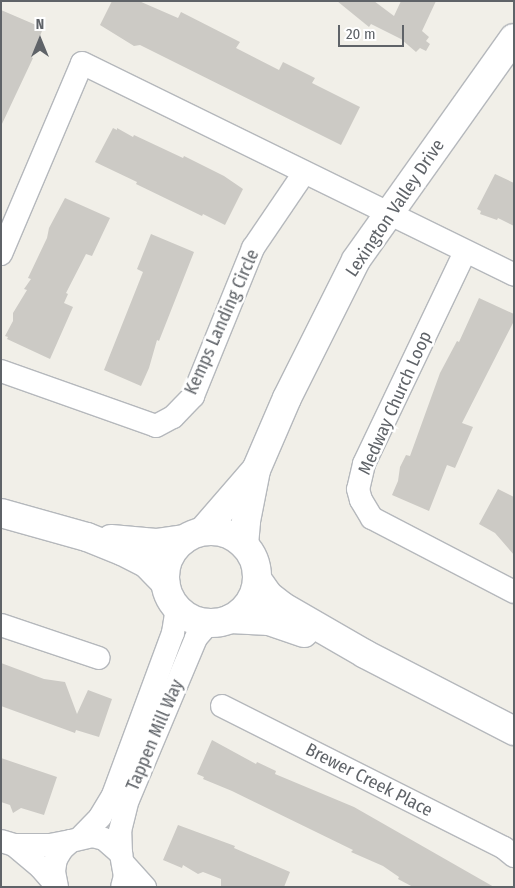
<!DOCTYPE html>
<html>
<head>
<meta charset="utf-8">
<style>
	body { margin:0 }
	#map { position:relative; width:515px; height:888px; overflow:hidden; background:#f1efe8; font-family:"Fira Sans Condensed",sans-serif }
	div>[style] { position:absolute }
	[style*='--x'] { left:calc(var(--x)*1px); top:calc(var(--y)*1px); width:calc(var(--w)*1px); rotate:calc(var(--a)*1deg) }
	.building>* { inset:0; background:#cccac5 }
	.roads { filter:drop-shadow(1px 0 #b5b8bc) drop-shadow(-1px 0 #b5b8bc) drop-shadow(0 1px #b5b8bc) drop-shadow(0 -1px #b5b8bc) }
	.street>* { height:22px; margin:-11px; padding:0 11px; transform-origin:11px; border-radius:11px; background:#fff }
	.secondary>* { height:28px; margin:-14px; padding:0 14px; transform-origin:14px; border-radius:14px; background:#fff }
	.secondary>.ring { margin:-14px; padding:0; box-sizing:content-box; background:none; border:28px solid #fff; border-radius:50% }
	span { translate:-50% -50%; white-space:nowrap; text-align:center; line-height:1.15; -webkit-text-stroke:5px #fff; paint-order:stroke }
	.street-label { font-size:18px; color:#5f6368 }
	.frame { position:absolute; inset:0; border:2px solid #5f6368; pointer-events:none }
	.north { position:absolute; left:15px; top:15px; width:50px; height:50px; -webkit-text-stroke:4px #fff; paint-order:stroke; rotate:0deg; font-size:14px; font-weight:700; line-height:20px; text-align:center; color:#5f6368 }
	.north::after { content:''; display:block; margin:auto; width:18px; height:22px; background:#5f6368; clip-path:polygon(50% 0,100% 100%,50% 72%,0 100%) }
	.scale { position:absolute; left:338px; top:25px; width:66px; height:22px; box-sizing:border-box; border:2px solid #5f6368; border-top:0; padding-left:6px; font-size:15px; line-height:18px; white-space:nowrap; color:#5f6368; -webkit-text-stroke:4px #fff; paint-order:stroke }
</style>
</head>
<body>
<div id="map">
	<div class="building">
		<div style="clip-path:polygon(112px 1px,139px 1px,178px 18px,181px 12px,240px 42px,236px 48px,279px 70px,283px 62px,315px 78px,312px 83px,360px 107px,341px 145px,140px 45px,134px 46px,100px 25px)"></div>
		<div style="clip-path:polygon(337px 1px,374px 1px,394px 16px,401px 1px,436px 1px,422px 31px,429px 37px,426px 41px,430px 44px,426px 51px,420px 48px,416px 52px,401px 39px,371px 24px,369px 27px)"></div>
		<div style="clip-path:polygon(1px 10px,43px 28px,32px 58px,33px 58px,1px 126px)"></div>
		<div style="clip-path:polygon(113px 128px,117px 130px,117px 128px,133px 137px,134px 135px,183px 158px,184px 156px,224px 176px,243px 189px,225px 225px,203px 214px,202px 216px,136px 184px,137px 182px,95px 162px)"></div>
		<div style="clip-path:polygon(495px 174px,514px 183px,514px 226px,498px 218px,497px 220px,480px 214px,481px 211px,477px 209px)"></div>
		<div style="clip-path:polygon(65px 198px,110px 218px,92px 256px,86px 254px,66px 293px,68px 294px,64px 303px,73px 307px,50px 359px,7px 339px,8px 337px,5px 336px,13px 321px,13px 313px,27px 290px,24px 289px,31px 279px,28px 278px,47px 238px,49px 228px)"></div>
		<div style="clip-path:polygon(151px 234px,194px 252px,159px 341px,157px 340px,149px 368px,141px 386px,104px 370px,143px 272px,137px 269px)"></div>
		<div style="clip-path:polygon(479px 298px,514px 314px,514px 321px,462px 423px,473px 427px,455px 468px,447px 465px,429px 511px,392px 495px,398px 481px,400px 467px,406px 455px,410px 456px,440px 373px,457px 341px,459px 342px)"></div>
		<div style="clip-path:polygon(498px 489px,514px 497px,514px 555px,495px 533px,479px 524px)"></div>
		<div style="clip-path:polygon(1px 663px,44px 679px,65px 682px,77px 714px,88px 690px,112px 699px,99px 737px,76px 730px,75px 733px,1px 706px)"></div>
		<div style="clip-path:polygon(212px 740px,256px 764px,257px 762px,276px 771px,275px 774px,354px 807px,494px 887px,413px 887px,398px 879px,399px 877px,383px 866px,351px 852px,353px 850px,232px 791px,203px 779px,204px 777px,197px 774px)"></div>
		<div style="clip-path:polygon(1px 758px,57px 777px,44px 815px,21px 808px,13px 813px,10px 805px,1px 802px)"></div>
		<div style="clip-path:polygon(178px 825px,235px 846px,234px 848px,290px 872px,284px 887px,221px 887px,221px 879px,203px 872px,198px 874px,183px 865px,182px 868px,163px 860px)"></div>
	</div>
	<div class="roads">
		<div class="street">
			<div style="--x:465;--y:252;--w:235;--a:115.5"></div>
			<div style="--x:364;--y:464;--w:26;--a:103"></div>
			<div style="--x:358;--y:489;--w:11;--a:75"></div>
			<div style="--x:361;--y:500;--w:21;--a:59"></div>
			<div style="--x:372;--y:518;--w:160;--a:27.5"></div>
			<div style="--x:1;--y:254;--w:207;--a:-67"></div>
			<div style="--x:82;--y:63;--w:481;--a:26.1"></div>
			<div style="--x:1;--y:371;--w:164;--a:19.5"></div>
			<div style="--x:156;--y:426;--w:19;--a:-28"></div>
			<div style="--x:173;--y:417;--w:29;--a:-46"></div>
			<div style="--x:193;--y:396;--w:160;--a:-67.9"></div>
			<div style="--x:253;--y:248;--w:91;--a:-55.8"></div>
			<div style="--x:1;--y:625;--w:103;--a:18.6"></div>
			<div style="--x:222;--y:706;--w:316;--a:26.7"></div>
			<div style="--x:504;--y:848;--w:13;--a:39"></div>
			<div style="--x:81;--y:837;--w:28;--a:-46"></div>
			<div style="--x:100;--y:817;--w:26;--a:-59"></div>
			<div style="--x:113;--y:795;--w:173;--a:-69.7"></div>
			<div style="--x:173;--y:633;--w:25;--a:-81"></div>
			<div style="--x:1;--y:841;--w:14;--a:17"></div>
			<div style="--x:14;--y:845;--w:36;--a:0"></div>
			<div style="--x:50;--y:845;--w:21;--a:-11"></div>
			<div style="--x:14;--y:845;--w:35;--a:40"></div>
			<div style="--x:41;--y:868;--w:23;--a:49"></div>
			<div style="--x:121;--y:854;--w:23;--a:-92"></div>
			<div style="--x:120;--y:831;--w:32;--a:-76"></div>
			<div style="--x:128;--y:800;--w:176;--a:-67.2"></div>
			<div style="--x:196;--y:638;--w:20;--a:-49"></div>
			<div style="--x:125;--y:865;--w:30;--a:48"></div>
			<div style="--x:57;--y:887;--w:16;--a:-101"></div>
			<div style="--x:54;--y:871;--w:12;--a:-81"></div>
			<div style="--x:56;--y:859;--w:12;--a:-59"></div>
			<div style="--x:62;--y:849;--w:12;--a:-42"></div>
			<div style="--x:71;--y:841;--w:23;--a:-13"></div>
			<div style="--x:93;--y:836;--w:11;--a:15"></div>
			<div style="--x:104;--y:839;--w:23;--a:41"></div>
			<div style="--x:121;--y:854;--w:22;--a:80"></div>
			<div style="--x:125;--y:876;--w:11;--a:105"></div>
		</div>
		<div class="secondary">
			<div style="--x:1;--y:513;--w:89;--a:15.6"></div>
			<div style="--x:87;--y:537;--w:38;--a:22"></div>
			<div style="--x:122;--y:551;--w:27;--a:27"></div>
			<div style="--x:146;--y:563;--w:28;--a:46"></div>
			<div class="ring" style="left:165px;top:531px;width:64px;height:64px"></div>
			<div style="--x:203;--y:531;--w:79;--a:-49.1"></div>
			<div style="--x:111;--y:539;--w:45;--a:5.1"></div>
			<div style="--x:156;--y:543;--w:28;--a:-8"></div>
			<div style="--x:244;--y:545;--w:24;--a:-85"></div>
			<div style="--x:246;--y:521;--w:52;--a:-78.9"></div>
			<div style="--x:256;--y:470;--w:78;--a:-66.7"></div>
			<div style="--x:287;--y:398;--w:154;--a:-63.4"></div>
			<div style="--x:356;--y:260;--w:272;--a:-54.6"></div>
			<div style="--x:257;--y:579;--w:19;--a:55"></div>
			<div style="--x:268;--y:595;--w:18;--a:38"></div>
			<div style="--x:282;--y:606;--w:96;--a:30"></div>
			<div style="--x:365;--y:654;--w:168;--a:27.3"></div>
			<div style="--x:230;--y:619;--w:39;--a:3"></div>
			<div style="--x:269;--y:621;--w:37;--a:19"></div>
		</div>
	</div>
	<div class="street-label">
		<span style="left:395px;top:208px;rotate:-56deg">Lexington Valley Drive</span>
		<span style="left:222px;top:322px;rotate:-66deg">Kemps Landing Circle</span>
		<span style="left:395px;top:403px;rotate:-66deg">Medway Church Loop</span>
		<span style="left:155px;top:735px;rotate:-67deg">Tappen Mill Way</span>
		<span style="left:369px;top:780px;rotate:27deg">Brewer Creek Place</span>
	</div>
	<div class="frame"></div>
	<div class="north">N</div>
	<div class="scale">20 m</div>
</div>
</body>
</html>
